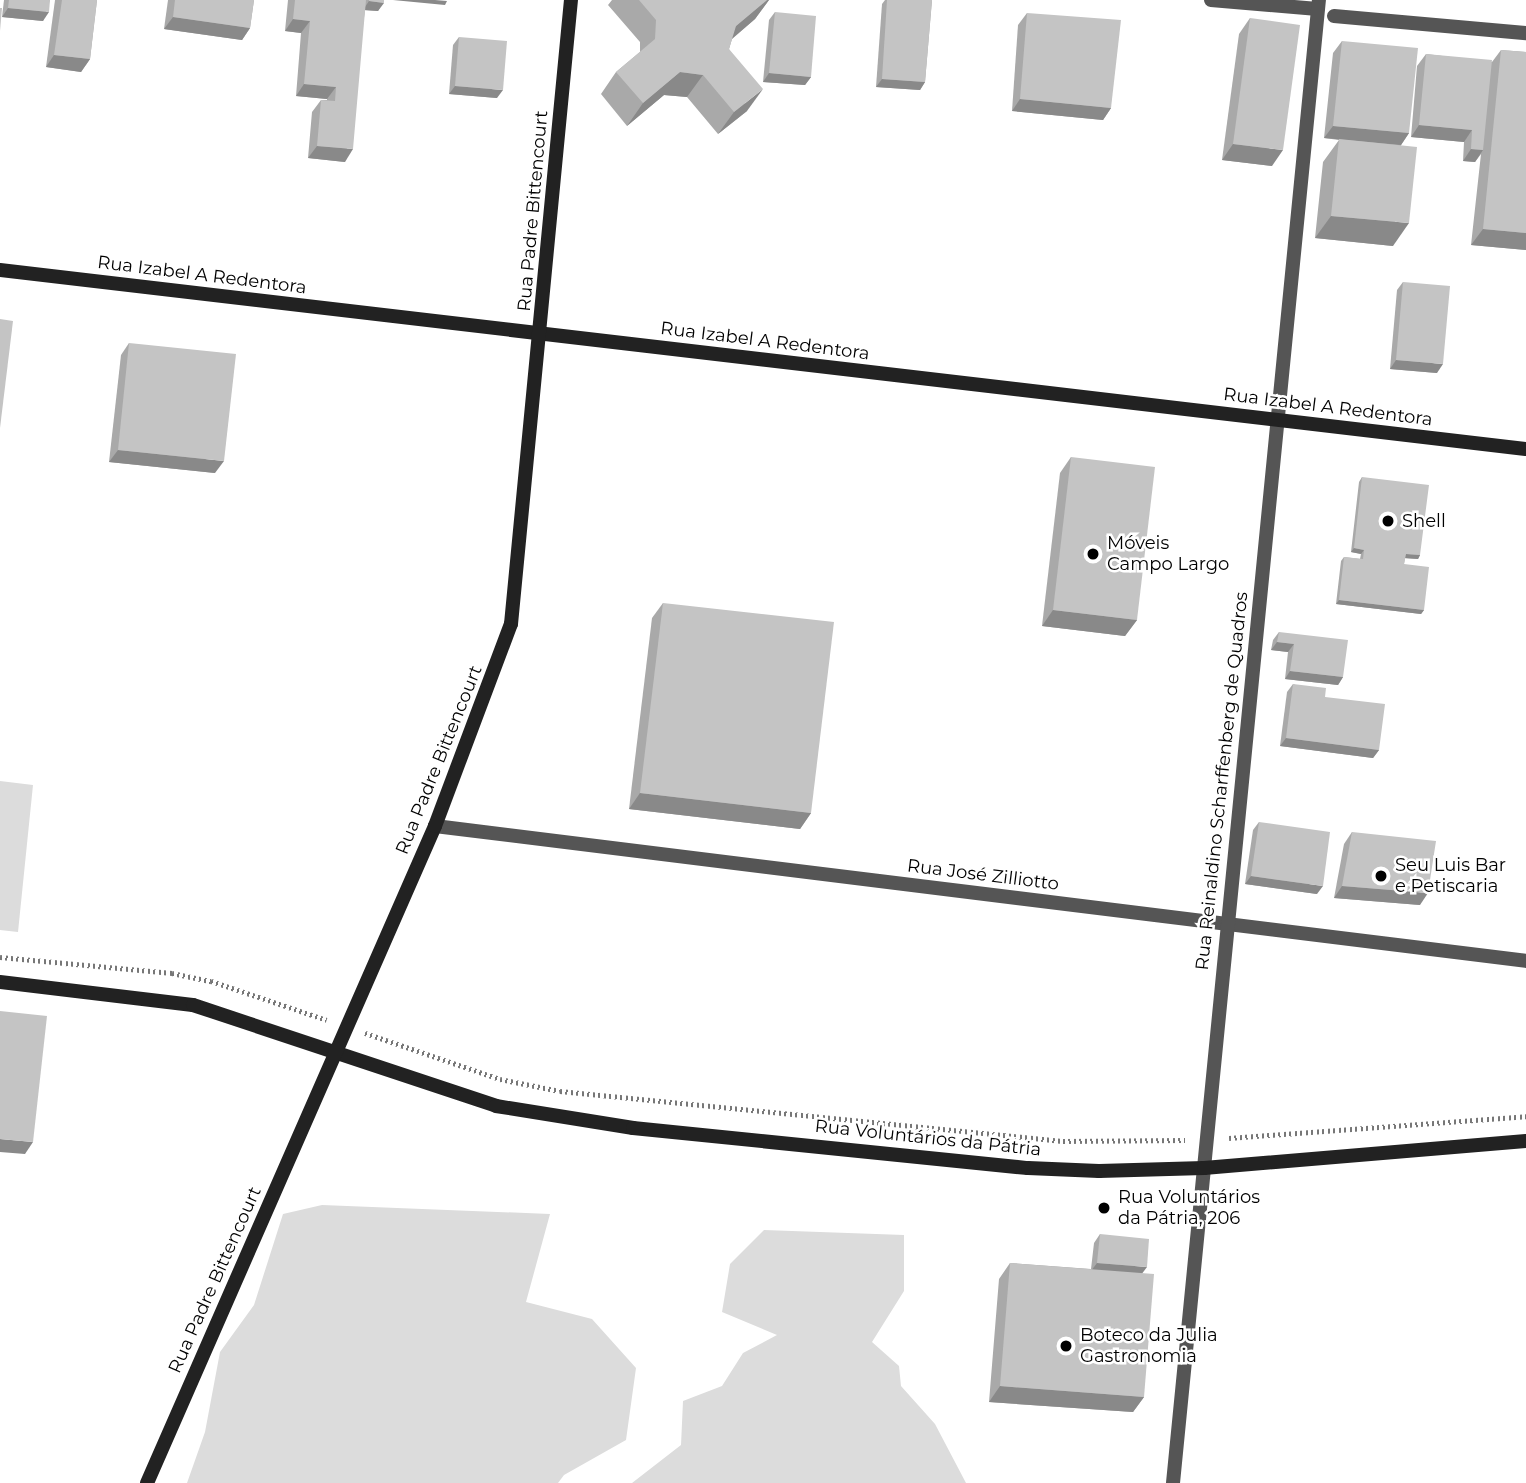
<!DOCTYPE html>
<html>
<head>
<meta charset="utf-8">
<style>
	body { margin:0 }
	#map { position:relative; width:1526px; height:1483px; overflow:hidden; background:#fff; font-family:Montserrat,sans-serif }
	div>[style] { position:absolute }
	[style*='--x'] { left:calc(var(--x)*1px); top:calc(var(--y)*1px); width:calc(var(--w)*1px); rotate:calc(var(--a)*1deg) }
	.green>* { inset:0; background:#dcdcdc }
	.path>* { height:4.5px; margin-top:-2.25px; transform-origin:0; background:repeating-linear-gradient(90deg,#777 0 2px,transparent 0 5.5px) }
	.pedestrian>* { height:14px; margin:-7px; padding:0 7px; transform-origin:7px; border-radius:7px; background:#555 }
	.minor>* { height:14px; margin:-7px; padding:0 7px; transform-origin:7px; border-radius:7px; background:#555 }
	.tertiary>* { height:14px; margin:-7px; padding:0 7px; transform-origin:7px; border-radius:7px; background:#555 }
	.secondary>* { height:14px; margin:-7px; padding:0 7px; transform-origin:7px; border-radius:7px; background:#222 }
	.wall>* { inset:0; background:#a9a9a9 }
	.shaded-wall>* { inset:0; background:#898989 }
	.building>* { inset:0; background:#c4c4c4 }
	.dots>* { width:19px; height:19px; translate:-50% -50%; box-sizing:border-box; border:4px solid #fff; border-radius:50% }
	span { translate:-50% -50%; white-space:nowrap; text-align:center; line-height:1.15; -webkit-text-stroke:5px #fff; paint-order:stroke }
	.street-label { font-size:18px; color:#000 }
	.poi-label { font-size:18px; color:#000 }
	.left { translate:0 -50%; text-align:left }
</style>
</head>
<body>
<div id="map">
	<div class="green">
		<div style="clip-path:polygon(0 781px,33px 785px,18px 932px,0 930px)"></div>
		<div style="clip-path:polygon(322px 1205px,550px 1214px,526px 1302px,592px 1319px,636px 1368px,626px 1440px,564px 1475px,558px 1483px,187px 1483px,205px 1432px,220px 1352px,254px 1305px,283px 1214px)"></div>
		<div style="clip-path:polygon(764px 1230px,904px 1235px,904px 1291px,872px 1342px,899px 1366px,901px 1386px,935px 1424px,966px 1483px,632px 1483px,681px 1445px,683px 1401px,722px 1386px,743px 1353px,777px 1335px,722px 1312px,730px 1264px)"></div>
	</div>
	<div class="path">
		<div style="--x:0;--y:957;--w:173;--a:5.3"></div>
		<div style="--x:172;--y:973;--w:40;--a:12"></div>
		<div style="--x:211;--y:981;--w:122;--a:18.6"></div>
		<div style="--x:365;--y:1033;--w:143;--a:18.8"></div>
		<div style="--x:500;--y:1079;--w:61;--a:11.3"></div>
		<div style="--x:560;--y:1091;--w:505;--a:5.68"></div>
		<div style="--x:1063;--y:1141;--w:122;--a:-0.5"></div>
		<div style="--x:1229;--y:1138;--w:298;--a:-4.2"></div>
	</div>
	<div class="pedestrian">
		<div style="--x:1334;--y:16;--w:193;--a:5.1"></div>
	</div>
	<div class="minor">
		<div style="--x:435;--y:826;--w:1099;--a:7.05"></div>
	</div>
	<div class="tertiary">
		<div style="--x:1211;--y:0;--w:107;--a:4.8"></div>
		<div style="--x:1173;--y:1483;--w:1490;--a:-84.38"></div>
	</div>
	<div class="secondary">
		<div style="--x:0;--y:270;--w:1536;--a:6.69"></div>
		<div style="--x:0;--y:982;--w:194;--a:6.8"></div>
		<div style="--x:193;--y:1005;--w:319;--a:18.4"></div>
		<div style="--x:496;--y:1106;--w:139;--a:9.1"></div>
		<div style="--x:633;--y:1128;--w:397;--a:5.8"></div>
		<div style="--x:1028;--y:1168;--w:71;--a:2.4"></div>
		<div style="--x:1099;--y:1171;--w:105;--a:-1.6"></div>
		<div style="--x:1204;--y:1168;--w:323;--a:-4.8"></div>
		<div style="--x:147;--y:1483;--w:717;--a:-66.33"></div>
		<div style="--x:435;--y:826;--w:216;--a:-69.4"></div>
		<div style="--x:511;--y:624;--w:627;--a:-84.51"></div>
	</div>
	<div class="wall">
		<div style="clip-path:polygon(4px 0,50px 0,43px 21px,2px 17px)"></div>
		<div style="clip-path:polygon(55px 0,97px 0,90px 59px,81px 72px,46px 67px)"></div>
		<div style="clip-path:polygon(168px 0,254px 0,250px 28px,242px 40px,164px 29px)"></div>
		<div style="clip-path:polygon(288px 0,384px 0,378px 11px,365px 10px,345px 162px,308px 158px,312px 112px,321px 100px,327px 100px,327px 99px,296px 96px,301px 33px,285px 31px)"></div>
		<div style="clip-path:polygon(612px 0,769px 0,755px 19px,732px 39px,729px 49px,747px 111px,718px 134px,687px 97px,664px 95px,627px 126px,601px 94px,616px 72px,640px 52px,640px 42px,608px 5px)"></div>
		<div style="clip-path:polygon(885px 0,932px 0,925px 82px,920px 90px,876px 87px,882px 4px)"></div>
		<div style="clip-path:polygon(775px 12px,811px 77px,805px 85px,763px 82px,769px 20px)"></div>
		<div style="clip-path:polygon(1027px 13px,1111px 108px,1103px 120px,1012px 111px,1018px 25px)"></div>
		<div style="clip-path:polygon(1250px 18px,1272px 166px,1222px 160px,1239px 34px)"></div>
		<div style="clip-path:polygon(459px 37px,497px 98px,449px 94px,453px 45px)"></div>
		<div style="clip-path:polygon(1342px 41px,1409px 133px,1401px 145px,1393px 246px,1315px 238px,1323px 162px,1339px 140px,1324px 138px,1333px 53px)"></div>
		<div style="clip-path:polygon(1501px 50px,1526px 52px,1526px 250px,1471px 245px,1481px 154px,1475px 162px,1463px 161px,1464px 142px,1411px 137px,1417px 66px,1426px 54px,1492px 62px)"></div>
		<div style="clip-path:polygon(1403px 282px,1437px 373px,1390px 369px,1397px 290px)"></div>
		<div style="clip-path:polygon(129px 343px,215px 473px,109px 462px,121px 355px)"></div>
		<div style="clip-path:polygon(1071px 457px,1137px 620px,1125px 636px,1042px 626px,1060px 473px)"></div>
		<div style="clip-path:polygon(1362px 477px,1420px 555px,1418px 559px,1405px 558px,1404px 564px,1424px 610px,1421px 614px,1336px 604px,1341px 561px,1344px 557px,1360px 559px,1361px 554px,1351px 552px,1359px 482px)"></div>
		<div style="clip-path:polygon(663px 603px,811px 813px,800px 829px,629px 809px,652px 618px)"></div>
		<div style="clip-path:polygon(1279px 632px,1343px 677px,1338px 685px,1285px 679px,1288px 652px,1271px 650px,1273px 640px)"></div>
		<div style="clip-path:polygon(1293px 684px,1325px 697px,1379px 750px,1373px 758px,1280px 746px,1287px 692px)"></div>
		<div style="clip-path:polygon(1259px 822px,1317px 894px,1245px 884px,1253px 830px)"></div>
		<div style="clip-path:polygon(1352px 832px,1420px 905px,1334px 898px,1344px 844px)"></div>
		<div style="clip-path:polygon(1100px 1234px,1142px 1273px,1144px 1397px,1133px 1412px,989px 1402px,999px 1279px,1010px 1263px,1091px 1269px,1094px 1243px)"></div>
	</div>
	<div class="shaded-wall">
		<div style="clip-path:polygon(393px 0,435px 0,447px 1px,445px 5px)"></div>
		<div style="clip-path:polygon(767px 0,769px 0,755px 19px,720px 49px,736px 26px)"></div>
		<div style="clip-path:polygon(369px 1px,384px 3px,378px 11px,363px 10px)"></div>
		<div style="clip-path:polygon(8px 8px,49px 12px,43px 21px,2px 17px)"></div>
		<div style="clip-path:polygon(173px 17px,250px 28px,242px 40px,164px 29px)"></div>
		<div style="clip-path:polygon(293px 19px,310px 21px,301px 33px,285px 31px)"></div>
		<div style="clip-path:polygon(54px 55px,90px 59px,81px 72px,46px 67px)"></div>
		<div style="clip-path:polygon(680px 72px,703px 75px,687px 97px,664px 95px,627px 126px,643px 103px)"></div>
		<div style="clip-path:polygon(769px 73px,811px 77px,805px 85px,763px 82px)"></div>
		<div style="clip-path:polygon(882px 79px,925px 82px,920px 90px,876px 87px)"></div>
		<div style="clip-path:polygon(304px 84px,336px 87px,327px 99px,296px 96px)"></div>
		<div style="clip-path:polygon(455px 86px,503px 90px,497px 98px,449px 94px)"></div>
		<div style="clip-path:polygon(763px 89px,747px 111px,718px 134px,734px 112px)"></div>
		<div style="clip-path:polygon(1020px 99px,1111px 108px,1103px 120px,1012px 111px)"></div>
		<div style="clip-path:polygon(1419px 125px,1472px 130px,1464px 142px,1411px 137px)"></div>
		<div style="clip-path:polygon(1333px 126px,1409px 133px,1401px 145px,1324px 138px)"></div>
		<div style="clip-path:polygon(1233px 144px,1283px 150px,1272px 166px,1222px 160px)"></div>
		<div style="clip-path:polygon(317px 146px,353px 149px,345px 162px,308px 158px)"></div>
		<div style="clip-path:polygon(1471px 149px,1483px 150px,1475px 162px,1463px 161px)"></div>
		<div style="clip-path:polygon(1331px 216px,1409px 223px,1393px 246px,1315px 238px)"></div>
		<div style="clip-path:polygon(1483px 229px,1526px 233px,1526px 250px,1471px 245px)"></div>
		<div style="clip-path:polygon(1396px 360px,1443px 364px,1437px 373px,1390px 369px)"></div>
		<div style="clip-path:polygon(118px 450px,224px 461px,215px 473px,109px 462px)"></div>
		<div style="clip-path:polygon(1354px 548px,1364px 550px,1361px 554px,1351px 552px)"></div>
		<div style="clip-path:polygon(1406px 554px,1420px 555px,1418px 559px,1403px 558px)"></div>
		<div style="clip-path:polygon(1339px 600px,1424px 610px,1421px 614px,1336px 604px)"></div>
		<div style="clip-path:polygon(1053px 610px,1137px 620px,1125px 636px,1042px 626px)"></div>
		<div style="clip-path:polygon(1277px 642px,1294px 644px,1288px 652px,1271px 650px)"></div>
		<div style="clip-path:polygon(1290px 671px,1343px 677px,1338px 685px,1285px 679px)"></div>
		<div style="clip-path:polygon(1286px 738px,1379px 750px,1373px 758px,1280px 746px)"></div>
		<div style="clip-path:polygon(640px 793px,811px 813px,800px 829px,629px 809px)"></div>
		<div style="clip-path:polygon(1251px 876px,1323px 886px,1317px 894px,1245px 884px)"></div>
		<div style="clip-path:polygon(1342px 886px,1428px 893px,1420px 905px,1334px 898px)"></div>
		<div style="clip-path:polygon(0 1139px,33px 1142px,25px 1154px,0 1152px)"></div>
		<div style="clip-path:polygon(1097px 1263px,1147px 1267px,1141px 1275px,1091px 1271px)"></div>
		<div style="clip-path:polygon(1000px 1386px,1144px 1397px,1133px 1412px,989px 1402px)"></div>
	</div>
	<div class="building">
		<div style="clip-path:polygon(9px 0,50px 0,49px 12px,8px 8px)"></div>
		<div style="clip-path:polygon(62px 0,97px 0,90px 59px,54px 55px)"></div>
		<div style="clip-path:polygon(175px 0,254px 0,250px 28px,173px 17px)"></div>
		<div style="clip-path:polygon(295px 0,366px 0,353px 149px,317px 146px,321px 100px,335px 101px,336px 87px,304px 84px,310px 21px,293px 19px)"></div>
		<div style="clip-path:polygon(369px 0,384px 0,384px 3px,369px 1px)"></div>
		<div style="clip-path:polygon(639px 0,767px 0,736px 26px,729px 49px,763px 89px,734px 112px,703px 75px,680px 72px,643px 103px,616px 72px,655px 39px,656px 20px)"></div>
		<div style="clip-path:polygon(887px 0,932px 0,925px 82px,882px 79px)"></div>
		<div style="clip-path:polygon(0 8px,2px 8px,0 31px)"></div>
		<div style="clip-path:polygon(775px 12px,816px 16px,811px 77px,769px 73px)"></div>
		<div style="clip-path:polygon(1027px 13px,1121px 20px,1111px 108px,1020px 99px)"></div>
		<div style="clip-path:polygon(1250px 18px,1300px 25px,1283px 150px,1233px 144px)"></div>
		<div style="clip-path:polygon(459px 37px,507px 41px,503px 90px,455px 86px)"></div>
		<div style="clip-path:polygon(1342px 41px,1418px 48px,1409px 133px,1333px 126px)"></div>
		<div style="clip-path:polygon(1501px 50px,1526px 52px,1526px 233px,1483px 229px)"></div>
		<div style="clip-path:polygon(1426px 54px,1492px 60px,1483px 150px,1471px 149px,1472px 130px,1419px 125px)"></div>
		<div style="clip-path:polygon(1339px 139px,1417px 147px,1409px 223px,1331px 216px)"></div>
		<div style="clip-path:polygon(1403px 282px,1450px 286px,1443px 364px,1396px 360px)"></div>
		<div style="clip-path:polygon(0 319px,13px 321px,0 428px)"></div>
		<div style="clip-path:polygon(129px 343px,236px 354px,224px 461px,118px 450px)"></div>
		<div style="clip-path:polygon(1071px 457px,1155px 467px,1137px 620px,1053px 610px)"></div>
		<div style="clip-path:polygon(1362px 477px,1429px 485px,1420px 555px,1406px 554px,1404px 564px,1429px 567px,1424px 610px,1339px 600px,1344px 557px,1363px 559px,1364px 550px,1354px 548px)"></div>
		<div style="clip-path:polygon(663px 603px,834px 622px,811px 813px,640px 793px)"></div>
		<div style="clip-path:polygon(1279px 632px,1348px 640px,1343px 677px,1290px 671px,1294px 644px,1277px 642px)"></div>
		<div style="clip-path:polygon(1293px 684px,1326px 688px,1325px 697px,1385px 704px,1379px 750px,1286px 738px)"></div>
		<div style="clip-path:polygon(1259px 822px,1330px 832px,1323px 886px,1251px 876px)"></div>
		<div style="clip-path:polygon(1352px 832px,1436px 841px,1428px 893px,1342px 886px)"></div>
		<div style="clip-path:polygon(0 1011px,47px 1016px,33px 1142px,0 1139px)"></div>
		<div style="clip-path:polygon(1100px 1234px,1149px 1239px,1147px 1267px,1097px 1263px)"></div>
		<div style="clip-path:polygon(1010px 1263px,1154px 1274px,1144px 1397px,1000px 1386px)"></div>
	</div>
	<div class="dots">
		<div style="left:1388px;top:521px;background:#000"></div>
		<div style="left:1093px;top:554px;background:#000"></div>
		<div style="left:1381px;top:876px;background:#000"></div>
		<div style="left:1104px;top:1208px;background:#000"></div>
		<div style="left:1066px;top:1346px;background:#000"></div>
	</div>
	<div class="street-label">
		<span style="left:533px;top:211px;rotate:-85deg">Rua Padre Bittencourt</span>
		<span style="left:202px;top:275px;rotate:7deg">Rua Izabel A Redentora</span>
		<span style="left:765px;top:341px;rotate:7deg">Rua Izabel A Redentora</span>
		<span style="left:1328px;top:407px;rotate:7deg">Rua Izabel A Redentora</span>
		<span style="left:439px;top:760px;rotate:-68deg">Rua Padre Bittencourt</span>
		<span style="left:1222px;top:781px;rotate:-84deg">Rua Reinaldino Scharffenberg de Quadros</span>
		<span style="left:983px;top:875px;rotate:7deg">Rua José Zilliotto</span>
		<span style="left:928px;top:1138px;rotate:6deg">Rua Voluntários da Pátria</span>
		<span style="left:215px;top:1280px;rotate:-66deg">Rua Padre Bittencourt</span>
	</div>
	<div class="poi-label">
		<span class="left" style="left:1402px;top:521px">Shell</span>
		<span class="left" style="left:1107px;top:554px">Móveis<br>Campo Largo</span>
		<span class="left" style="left:1395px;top:876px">Seu Luis Bar<br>e Petiscaria</span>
		<span class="left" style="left:1118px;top:1208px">Rua Voluntários<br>da Pátria, 206</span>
		<span class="left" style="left:1080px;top:1346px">Boteco da Julia<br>Gastronomia</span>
	</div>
</div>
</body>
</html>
